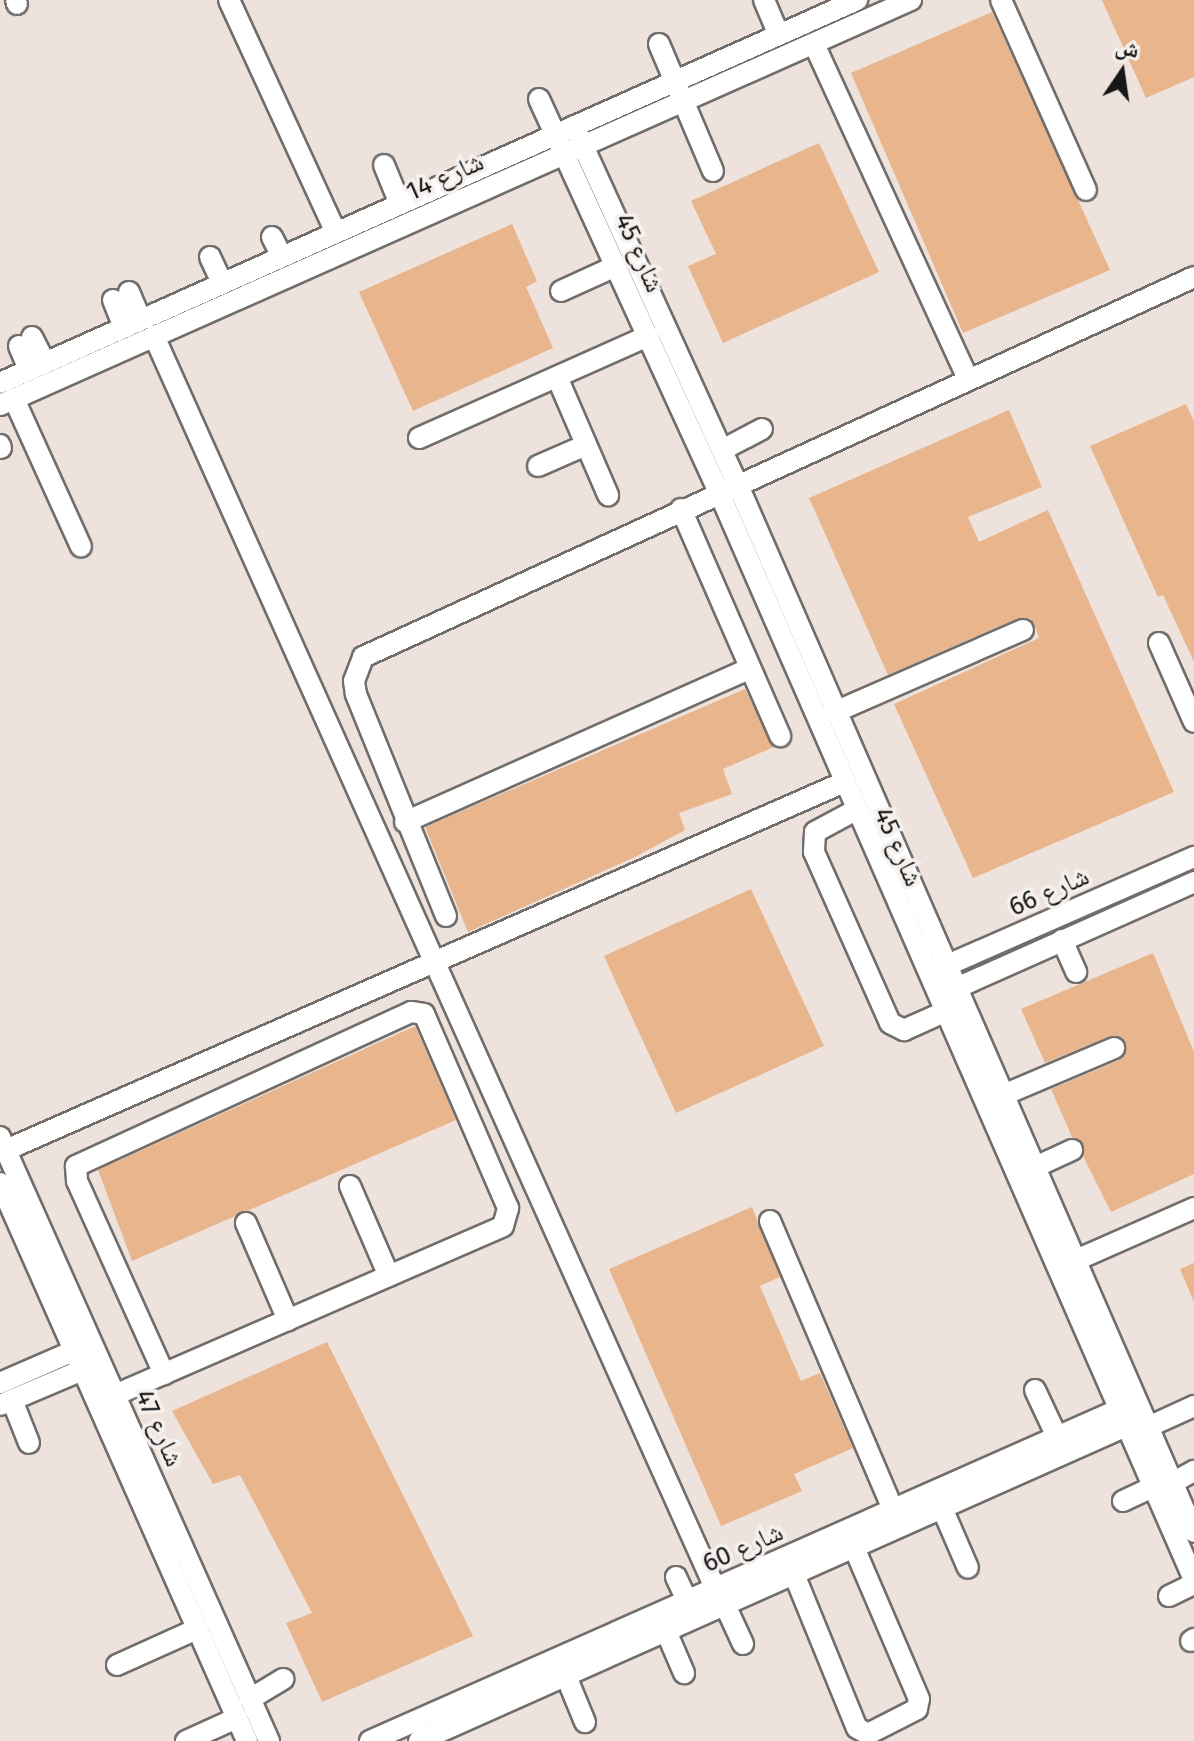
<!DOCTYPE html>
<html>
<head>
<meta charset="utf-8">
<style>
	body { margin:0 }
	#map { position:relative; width:1194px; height:1741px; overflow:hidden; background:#f5f1ef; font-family:"Fira Sans","Noto Naskh Arabic",sans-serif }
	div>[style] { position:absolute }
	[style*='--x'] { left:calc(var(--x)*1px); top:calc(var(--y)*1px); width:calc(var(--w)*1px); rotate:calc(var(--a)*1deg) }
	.built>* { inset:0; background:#ede2dc }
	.building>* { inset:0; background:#e8b58d }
	.roads { filter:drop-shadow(2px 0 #706d6b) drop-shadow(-2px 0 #706d6b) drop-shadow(0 2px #706d6b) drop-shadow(0 -2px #706d6b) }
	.minor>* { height:20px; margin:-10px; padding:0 10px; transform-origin:10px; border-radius:10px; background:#fff }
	span { translate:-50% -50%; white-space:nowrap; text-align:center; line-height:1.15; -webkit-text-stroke:7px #f5f1ef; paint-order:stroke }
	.street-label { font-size:26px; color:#181616 }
	.north { position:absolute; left:1082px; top:32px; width:80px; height:80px; -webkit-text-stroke:6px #f5f1ef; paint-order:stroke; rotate:13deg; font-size:22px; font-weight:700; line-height:32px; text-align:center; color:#181616 }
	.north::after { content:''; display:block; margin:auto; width:28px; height:36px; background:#181616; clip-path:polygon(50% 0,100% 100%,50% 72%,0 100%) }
</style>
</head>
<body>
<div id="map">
	<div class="built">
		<div style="clip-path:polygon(0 0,1194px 0,1194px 1741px,0 1741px)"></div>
	</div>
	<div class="building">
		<div style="clip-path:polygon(1102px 0,1194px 0,1194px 77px,1146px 98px)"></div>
		<div style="clip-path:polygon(992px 12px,1110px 270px,963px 333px,851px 73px)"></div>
		<div style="clip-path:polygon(819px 143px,879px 272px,723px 343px,688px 266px,716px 254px,691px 201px)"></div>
		<div style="clip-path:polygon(512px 224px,537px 281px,526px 287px,553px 348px,413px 411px,359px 292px)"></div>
		<div style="clip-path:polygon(1186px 404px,1194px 421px,1194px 662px,1163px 595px,1158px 597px,1090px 446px)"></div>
		<div style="clip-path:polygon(1009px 410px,1042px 487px,968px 517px,979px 542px,1048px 510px,1174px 792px,973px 878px,894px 704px,1039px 638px,1035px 626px,1030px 618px,1018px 618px,888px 675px,809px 498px)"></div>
		<div style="clip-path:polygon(745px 689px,774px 747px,723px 769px,732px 794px,679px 813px,685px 830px,635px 857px,468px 932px,425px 827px)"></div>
		<div style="clip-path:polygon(751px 889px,824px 1046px,676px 1113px,604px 956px)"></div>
		<div style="clip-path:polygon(1153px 953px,1194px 1052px,1194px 1174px,1111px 1212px,1083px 1156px,1083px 1144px,1072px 1137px,1051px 1089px,1120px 1060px,1126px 1042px,1110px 1036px,1045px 1063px,1021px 1009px)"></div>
		<div style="clip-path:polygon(415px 1026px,456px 1120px,132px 1261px,98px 1170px)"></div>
		<div style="clip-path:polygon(752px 1207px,780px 1277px,760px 1286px,801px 1381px,820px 1373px,853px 1448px,794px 1474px,802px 1491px,721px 1526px,609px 1269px)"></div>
		<div style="clip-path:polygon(1194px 1263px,1194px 1302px,1180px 1269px)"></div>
		<div style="clip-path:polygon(327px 1342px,473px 1636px,322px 1702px,286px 1623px,312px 1613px,240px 1475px,213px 1484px,172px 1411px)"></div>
	</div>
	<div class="roads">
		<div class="minor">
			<div style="--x:16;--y:0;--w:4;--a:76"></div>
			<div style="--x:229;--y:0;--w:256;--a:65.3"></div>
			<div style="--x:764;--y:0;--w:38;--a:67"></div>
			<div style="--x:1001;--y:0;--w:208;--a:65.9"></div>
			<div style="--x:659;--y:44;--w:138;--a:67"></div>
			<div style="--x:814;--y:44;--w:369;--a:65.3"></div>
			<div style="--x:539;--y:99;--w:432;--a:65.4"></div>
			<div style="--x:719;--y:492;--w:1187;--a:66.41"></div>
			<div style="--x:574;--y:126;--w:392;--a:65.5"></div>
			<div style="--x:737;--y:483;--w:1144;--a:66.46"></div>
			<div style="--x:384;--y:165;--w:42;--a:67.7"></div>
			<div style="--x:272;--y:237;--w:22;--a:63"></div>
			<div style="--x:210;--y:257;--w:29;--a:65"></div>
			<div style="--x:561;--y:291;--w:60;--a:-24.4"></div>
			<div style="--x:129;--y:292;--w:30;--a:67"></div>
			<div style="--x:113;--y:300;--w:29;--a:68"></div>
			<div style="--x:154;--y:336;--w:1372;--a:65.86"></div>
			<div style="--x:32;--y:337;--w:29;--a:63"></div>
			<div style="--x:19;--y:346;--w:26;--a:67"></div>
			<div style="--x:557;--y:377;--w:129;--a:66.6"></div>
			<div style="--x:0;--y:383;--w:939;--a:-24.08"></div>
			<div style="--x:14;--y:399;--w:162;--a:65.6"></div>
			<div style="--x:0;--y:405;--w:997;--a:-23.97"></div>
			<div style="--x:419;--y:438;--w:251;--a:-24"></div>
			<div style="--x:0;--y:445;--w:3;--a:72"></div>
			<div style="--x:722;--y:450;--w:45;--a:-27.7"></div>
			<div style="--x:538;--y:466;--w:52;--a:-23.6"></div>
			<div style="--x:681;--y:509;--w:248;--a:66.4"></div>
			<div style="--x:1159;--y:643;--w:86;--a:66.1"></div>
			<div style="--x:835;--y:712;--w:205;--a:-23.6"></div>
			<div style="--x:854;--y:811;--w:44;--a:151.7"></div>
			<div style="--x:815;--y:832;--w:20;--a:93"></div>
			<div style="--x:814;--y:852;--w:187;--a:66"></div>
			<div style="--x:890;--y:1023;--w:16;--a:27"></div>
			<div style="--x:904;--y:1030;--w:42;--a:-24.1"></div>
			<div style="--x:405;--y:822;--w:376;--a:-24"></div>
			<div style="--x:446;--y:916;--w:240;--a:-112.1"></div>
			<div style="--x:356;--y:694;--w:13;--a:-99"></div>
			<div style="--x:354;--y:681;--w:26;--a:-69"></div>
			<div style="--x:363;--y:657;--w:914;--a:-24.57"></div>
			<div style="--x:1062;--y:940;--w:35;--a:66"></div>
			<div style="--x:934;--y:971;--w:284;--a:-23.7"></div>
			<div style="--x:943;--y:994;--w:275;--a:-24"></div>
			<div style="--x:1001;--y:1096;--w:123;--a:-23"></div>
			<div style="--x:0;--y:1137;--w:661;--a:65.99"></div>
			<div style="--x:6;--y:1150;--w:913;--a:-23.7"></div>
			<div style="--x:1033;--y:1168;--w:43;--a:-24.8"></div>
			<div style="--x:0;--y:1183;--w:610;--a:66.12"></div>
			<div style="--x:350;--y:1186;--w:98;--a:66.6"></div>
			<div style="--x:770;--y:1221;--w:314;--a:66.9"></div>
			<div style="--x:246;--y:1223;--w:106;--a:66.6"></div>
			<div style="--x:1074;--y:1261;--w:131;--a:-23.8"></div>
			<div style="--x:0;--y:1383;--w:93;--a:-23.5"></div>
			<div style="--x:1035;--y:1390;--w:52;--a:64.9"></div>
			<div style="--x:115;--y:1395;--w:423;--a:-23.5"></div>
			<div style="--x:503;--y:1226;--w:19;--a:-74"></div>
			<div style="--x:508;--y:1208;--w:211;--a:-113.4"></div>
			<div style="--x:424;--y:1014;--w:13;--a:-171"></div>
			<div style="--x:411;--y:1012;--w:369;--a:155.3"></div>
			<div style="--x:76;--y:1166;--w:15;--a:86"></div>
			<div style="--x:77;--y:1181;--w:212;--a:65.7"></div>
			<div style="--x:12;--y:1400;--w:46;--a:68.4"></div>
			<div style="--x:0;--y:1405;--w:100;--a:-23"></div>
			<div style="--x:1148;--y:1427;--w:51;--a:-24.5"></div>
			<div style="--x:1172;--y:1483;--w:25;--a:-29"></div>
			<div style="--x:1123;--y:1501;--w:33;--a:-25"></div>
			<div style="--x:942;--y:1508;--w:65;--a:66.6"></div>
			<div style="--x:794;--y:1574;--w:166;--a:67.8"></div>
			<div style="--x:857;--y:1728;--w:13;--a:29"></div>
			<div style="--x:868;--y:1734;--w:55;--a:-27"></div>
			<div style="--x:917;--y:1709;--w:10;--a:-79"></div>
			<div style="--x:919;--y:1699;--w:165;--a:-113.2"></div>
			<div style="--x:676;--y:1577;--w:26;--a:65"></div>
			<div style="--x:1169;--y:1596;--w:28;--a:-26"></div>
			<div style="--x:725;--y:1605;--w:43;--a:65.2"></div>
			<div style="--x:666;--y:1631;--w:46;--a:66.8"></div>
			<div style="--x:1191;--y:1641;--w:4;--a:-34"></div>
			<div style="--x:117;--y:1665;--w:88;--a:-24.2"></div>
			<div style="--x:566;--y:1676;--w:50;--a:67.6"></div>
			<div style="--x:250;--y:1699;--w:39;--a:-31"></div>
			<div style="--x:186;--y:1741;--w:56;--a:-24.3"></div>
			<div style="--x:370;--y:1741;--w:830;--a:-23.88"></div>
			<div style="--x:419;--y:1741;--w:784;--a:-24.01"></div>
		</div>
	</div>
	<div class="street-label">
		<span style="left:445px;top:177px;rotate:-24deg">شارع 14</span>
		<span style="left:639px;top:253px;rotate:66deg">شارع 45</span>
		<span style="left:898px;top:847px;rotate:66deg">شارع 45</span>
		<span style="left:1049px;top:892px;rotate:-24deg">شارع 66</span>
		<span style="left:159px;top:1428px;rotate:66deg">شارع 47</span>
		<span style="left:743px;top:1548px;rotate:-24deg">شارع 60</span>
	</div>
	<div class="north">ش</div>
</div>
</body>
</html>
